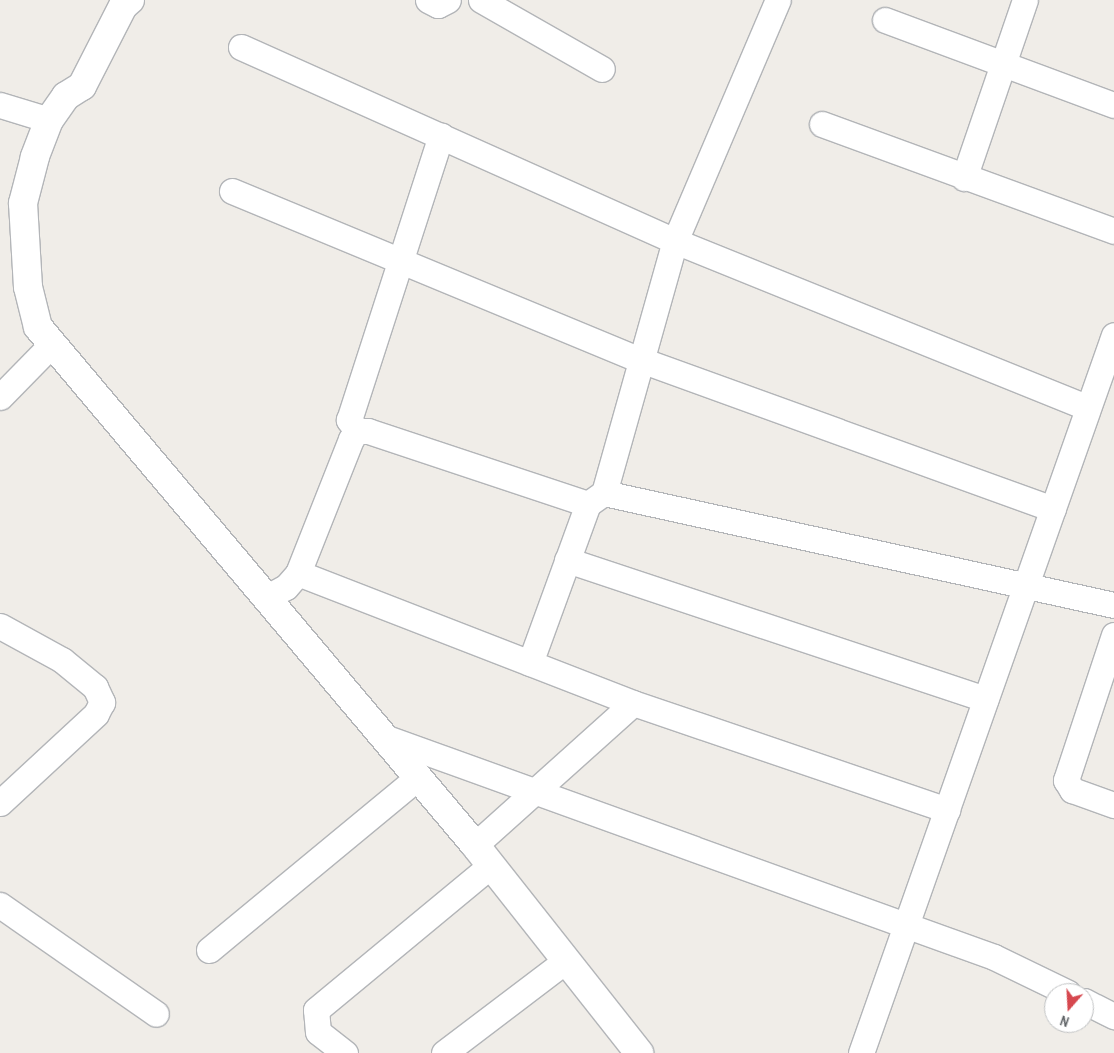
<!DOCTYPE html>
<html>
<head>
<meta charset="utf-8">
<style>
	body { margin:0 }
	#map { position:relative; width:1114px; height:1053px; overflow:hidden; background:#f0ede8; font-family:"Archivo Narrow",sans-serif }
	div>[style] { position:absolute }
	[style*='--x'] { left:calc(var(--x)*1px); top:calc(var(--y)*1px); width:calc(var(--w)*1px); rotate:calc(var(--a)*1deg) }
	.roads { filter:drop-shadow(1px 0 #b3b5b8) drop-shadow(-1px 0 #b3b5b8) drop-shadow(0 1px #b3b5b8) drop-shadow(0 -1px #b3b5b8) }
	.minor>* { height:25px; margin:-12.5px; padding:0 12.5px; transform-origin:12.5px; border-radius:12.5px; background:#fff }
	.tertiary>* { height:28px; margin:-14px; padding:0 14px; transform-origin:14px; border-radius:14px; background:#fff }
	span { translate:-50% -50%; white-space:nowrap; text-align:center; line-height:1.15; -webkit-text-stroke:4px #fff; paint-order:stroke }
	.north { position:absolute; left:1044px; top:983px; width:50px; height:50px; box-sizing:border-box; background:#fff; border:1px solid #bfc1c2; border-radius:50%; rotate:199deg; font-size:14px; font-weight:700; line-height:20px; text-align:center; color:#5f6366 }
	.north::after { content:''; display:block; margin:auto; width:18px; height:22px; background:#d6484f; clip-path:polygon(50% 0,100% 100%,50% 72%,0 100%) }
</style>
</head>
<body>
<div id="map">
	<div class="roads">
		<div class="minor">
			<div style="--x:428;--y:0;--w:11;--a:27"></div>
			<div style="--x:438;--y:5;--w:11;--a:-27"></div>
			<div style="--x:481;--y:0;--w:139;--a:29.7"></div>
			<div style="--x:885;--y:20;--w:244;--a:20.4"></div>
			<div style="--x:241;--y:47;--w:475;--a:24.1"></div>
			<div style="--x:675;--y:241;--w:445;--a:22"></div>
			<div style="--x:0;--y:105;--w:51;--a:17"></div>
			<div style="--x:822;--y:124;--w:311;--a:20.1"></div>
			<div style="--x:964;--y:178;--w:188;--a:-71.1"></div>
			<div style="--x:232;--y:191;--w:443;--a:22.5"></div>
			<div style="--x:641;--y:360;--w:438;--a:19.9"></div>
			<div style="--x:0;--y:397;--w:73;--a:-45.6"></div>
			<div style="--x:357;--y:431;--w:14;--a:-126"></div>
			<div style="--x:349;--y:420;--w:299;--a:-72.1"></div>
			<div style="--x:604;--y:493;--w:262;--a:-74.3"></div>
			<div style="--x:675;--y:241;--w:262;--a:-66.9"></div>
			<div style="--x:567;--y:560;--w:441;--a:18.4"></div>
			<div style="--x:298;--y:573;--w:359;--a:21.2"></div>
			<div style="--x:633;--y:703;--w:332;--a:18.8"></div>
			<div style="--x:267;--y:597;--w:21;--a:-28"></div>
			<div style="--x:286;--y:587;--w:18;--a:-49"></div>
			<div style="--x:298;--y:573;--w:144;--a:-68.4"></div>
			<div style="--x:351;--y:439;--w:10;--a:-53"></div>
			<div style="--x:357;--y:431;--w:11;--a:0"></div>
			<div style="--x:368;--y:431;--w:232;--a:18.4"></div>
			<div style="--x:588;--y:504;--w:19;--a:-35"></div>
			<div style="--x:604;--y:493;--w:522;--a:12.39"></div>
			<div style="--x:0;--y:626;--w:71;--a:28.7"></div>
			<div style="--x:62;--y:660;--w:43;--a:39.3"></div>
			<div style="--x:95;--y:687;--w:17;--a:65"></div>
			<div style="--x:102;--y:702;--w:13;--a:117"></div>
			<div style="--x:96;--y:714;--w:131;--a:137.2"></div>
			<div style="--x:1114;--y:635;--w:153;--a:108.3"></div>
			<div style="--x:1066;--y:780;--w:12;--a:59"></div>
			<div style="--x:1072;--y:790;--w:45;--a:19.7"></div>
			<div style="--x:530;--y:663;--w:169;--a:-70"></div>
			<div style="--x:384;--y:737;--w:648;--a:19.83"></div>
			<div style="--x:994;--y:957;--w:82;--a:25.9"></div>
			<div style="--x:475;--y:845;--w:212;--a:-41.9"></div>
			<div style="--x:0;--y:905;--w:190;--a:34.9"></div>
			<div style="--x:209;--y:950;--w:271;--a:-39.6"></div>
			<div style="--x:1084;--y:1001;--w:34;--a:27"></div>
			<div style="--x:345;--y:1053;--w:34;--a:-142"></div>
			<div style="--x:318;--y:1032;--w:22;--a:-95"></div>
			<div style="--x:316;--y:1010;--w:224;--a:-39.6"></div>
			<div style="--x:444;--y:1053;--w:152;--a:-37.2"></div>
			<div style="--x:861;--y:1053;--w:761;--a:-70.59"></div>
		</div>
		<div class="tertiary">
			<div style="--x:130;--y:0;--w:9;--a:139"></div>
			<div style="--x:123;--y:6;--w:90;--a:117.1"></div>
			<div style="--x:82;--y:86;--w:19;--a:148"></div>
			<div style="--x:66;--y:96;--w:29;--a:125"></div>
			<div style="--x:49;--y:120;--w:40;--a:111"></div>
			<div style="--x:35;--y:157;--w:48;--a:104.6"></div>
			<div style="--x:23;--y:203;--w:84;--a:86.6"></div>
			<div style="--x:28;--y:287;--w:41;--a:76"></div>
			<div style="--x:38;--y:327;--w:678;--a:49.85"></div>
			<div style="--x:475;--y:845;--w:265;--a:51.7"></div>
		</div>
	</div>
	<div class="north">N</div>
</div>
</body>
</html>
